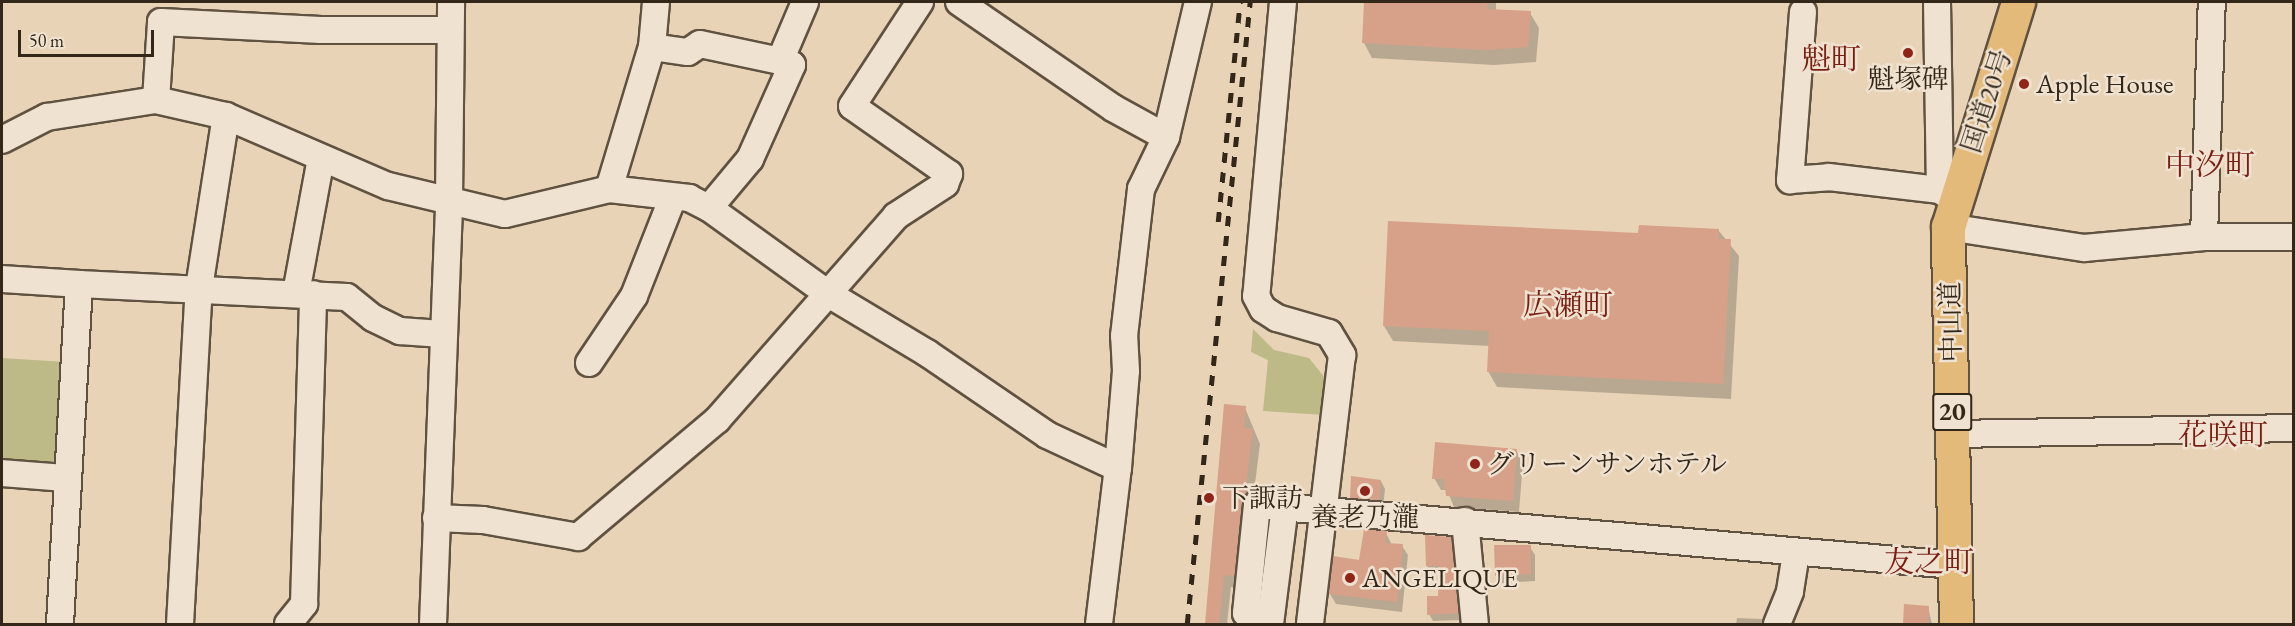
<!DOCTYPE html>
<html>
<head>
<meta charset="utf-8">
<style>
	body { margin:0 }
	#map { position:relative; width:2295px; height:626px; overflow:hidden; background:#e8d3b6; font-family:"EB Garamond","Noto Serif JP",serif }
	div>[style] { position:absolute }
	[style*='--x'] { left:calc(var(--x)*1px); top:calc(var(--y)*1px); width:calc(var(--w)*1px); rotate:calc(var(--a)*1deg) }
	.green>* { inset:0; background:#beba88 }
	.shadow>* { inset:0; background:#0003 }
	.building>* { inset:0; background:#d6a188 }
	.roads { filter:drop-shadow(2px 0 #605240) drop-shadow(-2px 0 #605240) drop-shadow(0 2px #605240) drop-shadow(0 -2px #605240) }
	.minor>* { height:26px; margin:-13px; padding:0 13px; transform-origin:13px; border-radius:13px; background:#f0e2d0 }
	.highway>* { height:33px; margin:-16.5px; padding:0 16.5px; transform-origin:16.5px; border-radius:16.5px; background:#e4ba7b }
	.rail>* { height:4.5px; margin-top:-2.25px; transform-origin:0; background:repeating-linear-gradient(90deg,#322718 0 10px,transparent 0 20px) }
	.dots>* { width:16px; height:16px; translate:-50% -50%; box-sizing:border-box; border:3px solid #f0e2d0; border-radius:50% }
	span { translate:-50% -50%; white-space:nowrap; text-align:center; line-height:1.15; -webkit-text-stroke:5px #f0e2d0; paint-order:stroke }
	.shield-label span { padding:2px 4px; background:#f0e2d0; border:2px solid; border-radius:4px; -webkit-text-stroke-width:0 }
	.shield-label { font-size:26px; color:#322718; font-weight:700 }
	.poi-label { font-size:27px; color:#322718 }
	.left { translate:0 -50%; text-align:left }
	.street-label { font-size:27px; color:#322718 }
	.quarter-label { font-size:30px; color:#7a1f14 }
	.frame { position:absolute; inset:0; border:3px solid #322718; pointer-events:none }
	.scale { position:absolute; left:18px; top:30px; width:136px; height:27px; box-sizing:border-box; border:3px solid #322718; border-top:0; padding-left:8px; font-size:18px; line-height:21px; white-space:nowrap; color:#322718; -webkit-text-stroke:4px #f0e2d0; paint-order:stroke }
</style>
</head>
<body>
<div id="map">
	<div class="green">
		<div style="clip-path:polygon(1253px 329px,1274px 350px,1309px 358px,1329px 383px,1325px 415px,1263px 411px,1268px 360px,1251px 352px)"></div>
		<div style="clip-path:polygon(2px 358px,66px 362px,59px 469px,2px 469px)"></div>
	</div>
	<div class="shadow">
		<div style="clip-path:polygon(1366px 2px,1496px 2px,1496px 11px,1530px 13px,1539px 28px,1536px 62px,1494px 65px,1372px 58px,1364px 43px)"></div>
		<div style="clip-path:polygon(1719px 231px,1739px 256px,1731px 399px,1497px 387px,1488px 371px,1490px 346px,1393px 341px,1384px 326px,1640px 234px)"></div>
		<div style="clip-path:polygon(1225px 406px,1245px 408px,1260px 444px,1242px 588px,1231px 587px,1227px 624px,1206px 624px)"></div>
		<div style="clip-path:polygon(1516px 450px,1523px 462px,1519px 512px,1454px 507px,1447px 490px,1441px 490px,1434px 478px)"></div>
		<div style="clip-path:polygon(1381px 481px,1385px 489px,1383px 508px,1356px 505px,1351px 498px)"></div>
		<div style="clip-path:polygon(1386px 533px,1392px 545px,1402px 546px,1408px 555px,1402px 612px,1336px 604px,1330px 594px,1334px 558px,1361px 562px)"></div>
		<div style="clip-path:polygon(1451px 538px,1455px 545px,1462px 620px,1433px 621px,1429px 614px,1440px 597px,1440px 573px,1431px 573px,1427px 566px)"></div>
		<div style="clip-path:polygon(1530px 547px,1535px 555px,1535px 581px,1501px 583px,1497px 575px)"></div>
		<div style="clip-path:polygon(1905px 606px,1928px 607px,1932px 624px,1905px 624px)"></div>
		<div style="clip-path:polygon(1737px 618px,1762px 619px,1765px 624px,1736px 624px)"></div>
	</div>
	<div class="building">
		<div style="clip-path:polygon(1364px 2px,1488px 2px,1487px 9px,1531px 11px,1528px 47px,1485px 50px,1362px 43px)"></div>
		<div style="clip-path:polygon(1388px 221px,1638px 233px,1639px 225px,1719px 229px,1719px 239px,1731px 239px,1723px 384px,1487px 372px,1489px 331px,1383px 326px)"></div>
		<div style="clip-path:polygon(1224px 404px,1246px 406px,1244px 428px,1253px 429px,1235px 576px,1224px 575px,1219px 624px,1205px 624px)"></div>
		<div style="clip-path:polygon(1435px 442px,1517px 449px,1513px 501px,1446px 496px,1444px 479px,1432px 479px)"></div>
		<div style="clip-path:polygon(1351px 476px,1381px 480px,1379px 500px,1350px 498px)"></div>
		<div style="clip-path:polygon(1364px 529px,1387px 531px,1385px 543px,1403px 544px,1397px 602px,1329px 594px,1333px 556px,1359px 560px)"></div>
		<div style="clip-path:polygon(1425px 535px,1451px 537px,1459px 613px,1427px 615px,1427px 596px,1438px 596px,1439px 566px,1426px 566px)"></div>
		<div style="clip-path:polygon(1494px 545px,1531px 545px,1531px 574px,1495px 576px)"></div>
		<div style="clip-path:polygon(1904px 604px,1929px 606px,1928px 624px,1903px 624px)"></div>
	</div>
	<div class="roads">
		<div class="minor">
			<div style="--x:959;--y:2;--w:187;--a:34.5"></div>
			<div style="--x:1113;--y:108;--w:60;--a:28.7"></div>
			<div style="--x:1283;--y:2;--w:295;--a:95.2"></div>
			<div style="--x:1256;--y:296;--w:15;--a:62"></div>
			<div style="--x:1263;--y:309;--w:17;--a:33"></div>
			<div style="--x:1277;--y:318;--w:54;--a:16.1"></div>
			<div style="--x:1329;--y:333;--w:26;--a:59"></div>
			<div style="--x:1342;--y:355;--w:271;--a:96.8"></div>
			<div style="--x:1937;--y:2;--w:188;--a:89.1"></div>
			<div style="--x:1940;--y:190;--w:17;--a:36"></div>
			<div style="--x:1803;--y:12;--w:169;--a:94.4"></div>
			<div style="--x:1790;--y:180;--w:39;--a:-4"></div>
			<div style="--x:1829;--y:177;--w:112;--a:6.7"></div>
			<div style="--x:652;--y:47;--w:36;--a:8"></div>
			<div style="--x:688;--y:52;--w:14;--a:-34"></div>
			<div style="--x:700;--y:44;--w:82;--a:12"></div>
			<div style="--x:156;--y:100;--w:78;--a:-86.3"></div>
			<div style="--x:161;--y:22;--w:160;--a:2.9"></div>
			<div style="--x:321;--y:30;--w:129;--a:0"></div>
			<div style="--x:2;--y:140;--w:51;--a:-27.1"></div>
			<div style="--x:47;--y:117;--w:110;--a:-8.9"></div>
			<div style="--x:156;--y:100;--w:72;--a:12.9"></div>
			<div style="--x:226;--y:116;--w:176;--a:23.4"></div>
			<div style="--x:388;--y:186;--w:120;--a:13.5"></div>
			<div style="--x:505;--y:214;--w:107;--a:-13.5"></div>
			<div style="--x:609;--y:189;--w:148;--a:-73.2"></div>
			<div style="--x:652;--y:47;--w:45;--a:-84.9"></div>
			<div style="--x:609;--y:189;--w:81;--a:6.4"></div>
			<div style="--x:689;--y:198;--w:22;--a:27"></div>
			<div style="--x:709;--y:208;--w:145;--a:35.8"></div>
			<div style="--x:827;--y:293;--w:117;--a:31"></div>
			<div style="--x:927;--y:353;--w:145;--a:34.3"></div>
			<div style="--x:1047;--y:435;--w:78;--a:24.9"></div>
			<div style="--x:709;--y:208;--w:64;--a:-50.1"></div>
			<div style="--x:750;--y:159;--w:103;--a:-65.9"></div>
			<div style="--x:792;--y:65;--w:13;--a:-162"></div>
			<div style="--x:780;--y:61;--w:64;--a:-67"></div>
			<div style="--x:1948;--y:227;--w:138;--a:8.8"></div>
			<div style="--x:2084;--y:248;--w:121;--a:-5.2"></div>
			<div style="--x:2204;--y:237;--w:90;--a:0"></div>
			<div style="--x:2204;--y:237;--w:235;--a:-88.1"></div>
			<div style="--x:2;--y:279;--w:77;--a:3.7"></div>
			<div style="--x:79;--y:284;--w:341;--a:93.2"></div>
			<div style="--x:79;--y:284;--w:268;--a:2.8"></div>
			<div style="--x:347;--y:297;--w:33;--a:39"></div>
			<div style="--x:373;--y:318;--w:30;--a:26"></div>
			<div style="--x:400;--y:331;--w:42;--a:4.1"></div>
			<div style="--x:296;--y:293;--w:137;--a:-79.5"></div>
			<div style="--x:589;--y:363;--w:81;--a:-56.1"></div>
			<div style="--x:634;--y:296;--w:106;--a:-68.5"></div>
			<div style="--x:1953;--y:434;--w:341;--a:-1"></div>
			<div style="--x:2;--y:473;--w:63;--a:4.5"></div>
			<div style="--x:436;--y:518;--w:47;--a:2.4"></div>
			<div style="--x:483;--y:520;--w:97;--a:10.1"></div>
			<div style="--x:578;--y:537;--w:182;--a:-40.1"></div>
			<div style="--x:717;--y:420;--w:271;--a:-48.7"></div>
			<div style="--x:896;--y:216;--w:59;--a:-33.1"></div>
			<div style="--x:945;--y:184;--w:11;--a:-68"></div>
			<div style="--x:949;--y:174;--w:118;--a:-145"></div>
			<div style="--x:852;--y:106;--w:124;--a:-56.8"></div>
			<div style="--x:1465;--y:521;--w:103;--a:84.5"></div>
			<div style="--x:180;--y:624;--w:337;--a:-86.8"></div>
			<div style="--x:199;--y:288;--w:174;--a:-81.1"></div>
			<div style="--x:288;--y:624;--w:26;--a:-51"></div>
			<div style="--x:304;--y:604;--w:310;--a:-88.3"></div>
			<div style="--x:433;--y:624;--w:423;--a:-87.8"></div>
			<div style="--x:449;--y:201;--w:199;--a:-89.4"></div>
			<div style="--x:1099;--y:624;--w:157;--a:-83.1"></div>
			<div style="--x:1118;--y:468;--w:97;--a:-85.3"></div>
			<div style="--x:1126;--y:371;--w:35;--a:-93"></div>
			<div style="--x:1124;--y:336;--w:148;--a:-83.4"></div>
			<div style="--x:1141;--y:189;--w:58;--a:-64.3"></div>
			<div style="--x:1166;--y:137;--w:139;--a:-76.7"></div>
			<div style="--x:1264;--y:624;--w:21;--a:-149"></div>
			<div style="--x:1246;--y:613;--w:109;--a:-84.2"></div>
			<div style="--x:1257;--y:505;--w:700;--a:4.92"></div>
			<div style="--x:1270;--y:624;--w:119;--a:-82.8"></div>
			<div style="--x:1777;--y:624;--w:35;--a:-68"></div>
			<div style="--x:1790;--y:591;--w:39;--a:-81"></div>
		</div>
		<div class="highway">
			<div style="--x:1956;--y:624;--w:397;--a:-91.2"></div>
			<div style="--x:1948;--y:227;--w:236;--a:-72.7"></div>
		</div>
	</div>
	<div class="rail">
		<div style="--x:1218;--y:222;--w:221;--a:-84.3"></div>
		<div style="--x:1187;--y:624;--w:625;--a:-84.22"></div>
	</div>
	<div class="dots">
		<div style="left:1908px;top:53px;background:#8f2418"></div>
		<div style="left:2024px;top:84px;background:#8f2418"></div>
		<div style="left:1475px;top:464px;background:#8f2418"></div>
		<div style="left:1365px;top:491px;background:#8f2418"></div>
		<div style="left:1209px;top:498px;background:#8f2418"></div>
		<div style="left:1350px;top:578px;background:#8f2418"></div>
	</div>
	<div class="shield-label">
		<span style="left:1952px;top:412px">20</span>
	</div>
	<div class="poi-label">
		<span style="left:1908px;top:79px">魁塚碑</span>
		<span class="left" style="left:2036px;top:84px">Apple House</span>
		<span class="left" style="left:1487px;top:464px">グリーンサンホテル</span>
		<span class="left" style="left:1222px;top:498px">下諏訪</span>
		<span style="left:1365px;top:517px">養老乃瀧</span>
		<span class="left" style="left:1362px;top:578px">ANGELIQUE</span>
	</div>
	<div class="street-label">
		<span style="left:1986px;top:101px;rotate:-72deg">国道20号</span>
		<span style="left:1950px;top:322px;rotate:-91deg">中山道</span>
	</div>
	<div class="quarter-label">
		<span style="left:1831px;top:59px">魁町</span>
		<span style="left:2210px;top:165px">中汐町</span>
		<span style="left:1568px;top:305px">広瀬町</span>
		<span style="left:2223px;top:435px">花咲町</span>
		<span style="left:1929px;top:562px">友之町</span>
	</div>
	<div class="frame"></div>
	<div class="scale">50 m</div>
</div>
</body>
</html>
